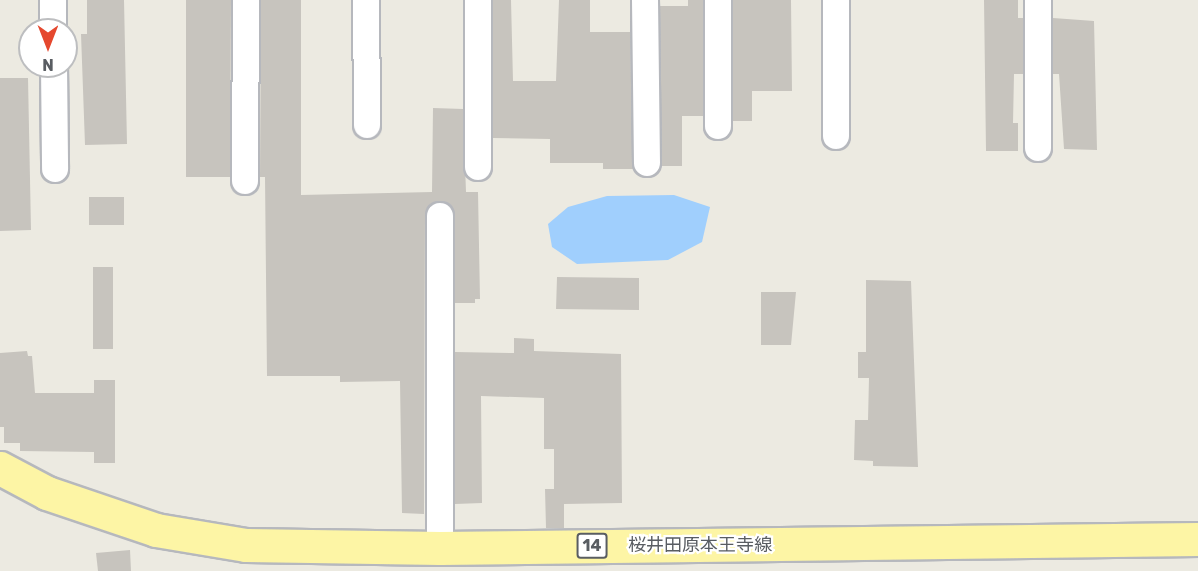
<!DOCTYPE html>
<html>
<head>
<meta charset="utf-8">
<style>
	body { margin:0 }
	#map { position:relative; width:1198px; height:571px; overflow:hidden; background:#eceae1; font-family:Rubik,"Noto Sans JP",sans-serif }
	div>[style] { position:absolute }
	[style*='--x'] { left:calc(var(--x)*1px); top:calc(var(--y)*1px); width:calc(var(--w)*1px); rotate:calc(var(--a)*1deg) }
	.water>* { inset:0; background:#a0cffd }
	.building>* { inset:0; background:#c7c4be }
	.roads { filter:drop-shadow(2px 0 #b6b8bd) drop-shadow(-2px 0 #b6b8bd) drop-shadow(0 2px #b6b8bd) drop-shadow(0 -2px #b6b8bd) }
	.minor>* { height:26px; margin:-13px; padding:0 13px; transform-origin:13px; border-radius:13px; background:#fff }
	.primary>* { height:33px; margin:-16.5px; padding:0 16.5px; transform-origin:16.5px; border-radius:16.5px; background:#fdf5a5 }
	span { translate:-50% -50%; white-space:nowrap; text-align:center; line-height:1.15; -webkit-text-stroke:4.5px #fff; paint-order:stroke }
	.shield-label span { padding:2px 4px; background:#fff; border:2px solid; border-radius:4px; -webkit-text-stroke-width:0 }
	.shield-label { font-size:16px; color:#595d62; font-weight:700 }
	.street-label { font-size:18px; color:#595d62 }
	.north { position:absolute; left:18px; top:18px; width:60px; height:60px; box-sizing:border-box; background:#fff; border:2px solid #bdbec0; border-radius:50%; rotate:180deg; font-size:16px; font-weight:700; line-height:24px; text-align:center; color:#595d62 }
	.north::after { content:''; display:block; margin:auto; width:21px; height:27px; background:#e5482e; clip-path:polygon(50% 0,100% 100%,50% 72%,0 100%) }
</style>
</head>
<body>
<div id="map">
	<div class="water">
		<div style="clip-path:polygon(674px 195px,710px 207px,702px 242px,668px 260px,577px 264px,552px 247px,548px 224px,568px 207px,607px 196px)"></div>
	</div>
	<div class="building">
		<div style="clip-path:polygon(87px 0,124px 0,127px 144px,85px 145px,81px 34px,87px 34px)"></div>
		<div style="clip-path:polygon(186px 0,231px 0,230px 177px,186px 177px)"></div>
		<div style="clip-path:polygon(261px 0,301px 0,301px 195px,432px 192px,433px 108px,463px 109px,466px 192px,478px 192px,480px 299px,475px 299px,475px 303px,455px 303px,455px 215px,447px 203px,433px 203px,425px 216px,424px 514px,402px 513px,400px 381px,340px 382px,340px 376px,267px 376px,265px 177px,260px 177px)"></div>
		<div style="clip-path:polygon(493px 0,511px 0,513px 81px,556px 81px,559px 0,590px 0,590px 32px,630px 32px,633px 169px,603px 169px,603px 163px,550px 163px,550px 139px,493px 138px)"></div>
		<div style="clip-path:polygon(688px 0,703px 0,703px 116px,682px 116px,682px 166px,661px 166px,660px 6px,688px 6px)"></div>
		<div style="clip-path:polygon(733px 0,791px 0,792px 91px,752px 91px,752px 121px,733px 121px)"></div>
		<div style="clip-path:polygon(984px 0,1018px 0,1018px 18px,1023px 18px,1023px 74px,1014px 74px,1013px 123px,1018px 123px,1018px 151px,986px 151px)"></div>
		<div style="clip-path:polygon(1053px 18px,1094px 21px,1097px 150px,1064px 149px,1059px 74px,1053px 74px)"></div>
		<div style="clip-path:polygon(0 78px,28px 78px,31px 230px,0 231px)"></div>
		<div style="clip-path:polygon(89px 197px,124px 197px,124px 225px,89px 225px)"></div>
		<div style="clip-path:polygon(93px 267px,113px 267px,113px 349px,93px 349px)"></div>
		<div style="clip-path:polygon(557px 277px,639px 278px,639px 310px,556px 309px)"></div>
		<div style="clip-path:polygon(866px 280px,911px 281px,918px 467px,873px 466px,873px 461px,854px 460px,855px 420px,868px 420px,869px 378px,858px 378px,858px 352px,866px 352px)"></div>
		<div style="clip-path:polygon(761px 292px,796px 292px,791px 345px,761px 345px)"></div>
		<div style="clip-path:polygon(514px 338px,534px 339px,534px 351px,621px 354px,622px 503px,564px 504px,564px 528px,546px 528px,545px 489px,554px 489px,554px 449px,544px 449px,544px 398px,481px 396px,482px 503px,455px 504px,455px 352px,514px 353px)"></div>
		<div style="clip-path:polygon(27px 351px,28px 356px,32px 356px,35px 393px,94px 393px,94px 380px,115px 380px,115px 463px,94px 463px,94px 452px,20px 451px,20px 443px,4px 443px,4px 427px,0 427px,0 353px)"></div>
		<div style="clip-path:polygon(130px 550px,131px 571px,98px 571px,96px 553px)"></div>
	</div>
	<div class="roads">
		<div class="minor">
			<div style="--x:53;--y:0;--w:30;--a:90"></div>
			<div style="--x:366;--y:0;--w:125;--a:89.5"></div>
			<div style="--x:478;--y:0;--w:167;--a:90"></div>
			<div style="--x:645;--y:0;--w:163;--a:89.3"></div>
			<div style="--x:718;--y:0;--w:126;--a:90"></div>
			<div style="--x:836;--y:0;--w:136;--a:90"></div>
			<div style="--x:1038;--y:0;--w:148;--a:90"></div>
			<div style="--x:54;--y:66;--w:103;--a:89.4"></div>
			<div style="--x:245;--y:181;--w:181;--a:-89.7"></div>
			<div style="--x:440;--y:216;--w:332;--a:90"></div>
		</div>
		<div class="primary">
			<div style="--x:0;--y:468;--w:53;--a:28"></div>
			<div style="--x:47;--y:493;--w:115;--a:18.7"></div>
			<div style="--x:156;--y:530;--w:91;--a:9.5"></div>
			<div style="--x:246;--y:545;--w:194;--a:0.9"></div>
			<div style="--x:440;--y:548;--w:758;--a:-0.68"></div>
		</div>
	</div>
	<div class="shield-label">
		<span style="left:592px;top:546px">14</span>
	</div>
	<div class="street-label">
		<span style="left:700px;top:545px">桜井田原本王寺線</span>
	</div>
	<div class="north">N</div>
</div>
</body>
</html>
